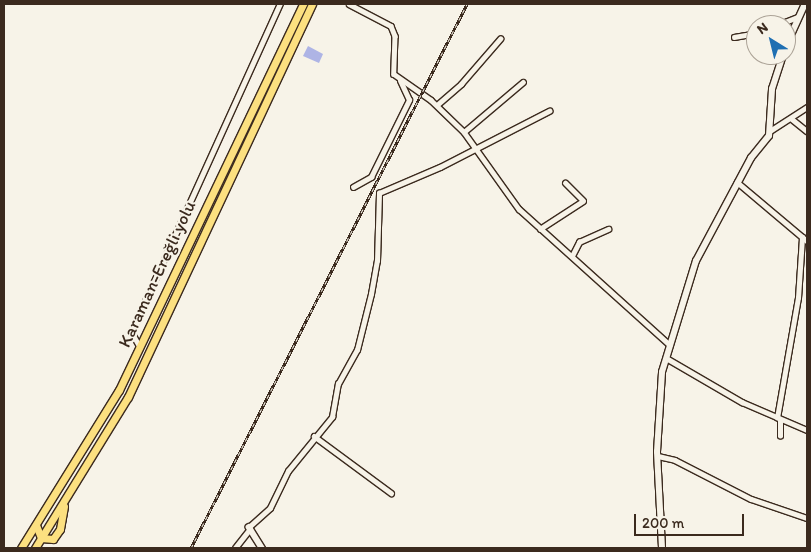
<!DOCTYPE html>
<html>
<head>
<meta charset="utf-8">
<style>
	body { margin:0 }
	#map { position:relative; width:811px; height:552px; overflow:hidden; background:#f7f3e8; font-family:Itim,sans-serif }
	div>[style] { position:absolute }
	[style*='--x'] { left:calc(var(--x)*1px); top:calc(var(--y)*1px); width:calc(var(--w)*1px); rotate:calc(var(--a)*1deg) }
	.building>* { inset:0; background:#aeb4e5 }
	.roads { filter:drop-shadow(1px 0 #3b2a1e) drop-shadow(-1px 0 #3b2a1e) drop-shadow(0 1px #3b2a1e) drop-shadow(0 -1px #3b2a1e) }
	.minor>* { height:4.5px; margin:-2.25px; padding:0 2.25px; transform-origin:2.25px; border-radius:2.25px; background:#f7f3e8 }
	.tertiary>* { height:5.5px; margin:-2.75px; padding:0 2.75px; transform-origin:2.75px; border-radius:2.75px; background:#f7f3e8 }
	.trunk>* { height:7px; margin:-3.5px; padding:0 3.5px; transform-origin:3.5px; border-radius:3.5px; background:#fce080 }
	.rail>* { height:3px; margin-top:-1.5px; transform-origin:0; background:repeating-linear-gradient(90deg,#f7f3e8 0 4px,#3b2a1e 0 8px); box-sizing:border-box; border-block:1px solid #3b2a1e }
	span { translate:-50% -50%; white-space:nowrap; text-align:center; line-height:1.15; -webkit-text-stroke:4.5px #f7f3e8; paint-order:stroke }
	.street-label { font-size:18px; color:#3b2a1e }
	.frame { position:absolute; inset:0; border:5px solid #3b2a1e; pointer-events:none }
	.north { position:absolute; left:746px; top:15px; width:50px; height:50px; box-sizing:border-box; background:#f7f3e8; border:1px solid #aca397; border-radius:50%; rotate:324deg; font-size:14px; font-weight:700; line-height:20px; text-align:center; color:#3b2a1e }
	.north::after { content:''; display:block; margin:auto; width:18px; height:22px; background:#1f6fb2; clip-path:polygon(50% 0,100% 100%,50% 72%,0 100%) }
	.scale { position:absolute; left:634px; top:514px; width:110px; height:22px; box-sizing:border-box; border:2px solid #3b2a1e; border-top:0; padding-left:6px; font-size:15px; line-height:18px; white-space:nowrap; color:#3b2a1e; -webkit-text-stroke:4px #f7f3e8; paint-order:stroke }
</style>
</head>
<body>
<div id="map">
	<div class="building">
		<div style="clip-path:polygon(308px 46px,323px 54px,319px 63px,303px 56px)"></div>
	</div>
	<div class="roads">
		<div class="minor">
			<div style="--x:349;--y:4;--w:47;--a:27.6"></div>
			<div style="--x:391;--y:26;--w:11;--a:68"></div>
			<div style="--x:395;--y:36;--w:38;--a:92"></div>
			<div style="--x:394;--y:74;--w:45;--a:35.1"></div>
			<div style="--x:431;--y:100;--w:46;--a:44.1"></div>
			<div style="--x:464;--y:132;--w:95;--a:54.5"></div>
			<div style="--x:519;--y:209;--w:203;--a:42"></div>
			<div style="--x:777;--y:25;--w:22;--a:-21"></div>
			<div style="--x:734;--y:37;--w:22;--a:-10"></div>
			<div style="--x:437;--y:105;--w:32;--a:-41"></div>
			<div style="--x:461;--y:84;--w:60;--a:-49.1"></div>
			<div style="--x:792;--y:119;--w:19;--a:39"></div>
			<div style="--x:770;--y:131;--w:44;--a:-33"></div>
			<div style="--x:464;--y:132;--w:77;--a:-40.3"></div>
			<div style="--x:737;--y:182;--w:92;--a:40.1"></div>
			<div style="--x:353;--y:187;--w:21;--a:-29"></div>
			<div style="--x:371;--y:177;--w:86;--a:-63.7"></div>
			<div style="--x:409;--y:100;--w:21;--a:-115"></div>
			<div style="--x:540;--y:229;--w:51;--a:-33.1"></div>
			<div style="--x:583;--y:201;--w:25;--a:-135"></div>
			<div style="--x:572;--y:256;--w:16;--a:-63"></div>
			<div style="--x:579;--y:242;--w:32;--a:-24"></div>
			<div style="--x:139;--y:346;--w:16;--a:-120"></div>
			<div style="--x:131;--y:332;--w:360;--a:-65.6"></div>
			<div style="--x:668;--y:359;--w:86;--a:30.2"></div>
			<div style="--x:742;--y:402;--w:71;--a:23.3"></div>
			<div style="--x:777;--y:418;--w:122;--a:-80.1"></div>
			<div style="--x:798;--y:298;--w:61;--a:-86.2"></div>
			<div style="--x:314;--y:436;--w:96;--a:36.5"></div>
			<div style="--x:780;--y:436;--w:16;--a:-90"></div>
			<div style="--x:658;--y:456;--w:17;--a:13"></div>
			<div style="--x:675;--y:460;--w:85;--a:27.2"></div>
			<div style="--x:751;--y:499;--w:59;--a:18.7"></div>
			<div style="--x:249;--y:527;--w:28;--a:-42"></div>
			<div style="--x:270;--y:508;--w:41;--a:-64.1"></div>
			<div style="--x:288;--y:471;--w:70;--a:-50.8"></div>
			<div style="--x:332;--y:417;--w:34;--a:-80"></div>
			<div style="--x:338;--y:384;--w:39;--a:-61"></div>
			<div style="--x:357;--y:350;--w:58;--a:-76"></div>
			<div style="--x:371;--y:294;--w:34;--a:-80"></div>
			<div style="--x:377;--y:261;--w:68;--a:-88.3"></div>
			<div style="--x:379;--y:193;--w:66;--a:-23.1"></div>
			<div style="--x:440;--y:167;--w:123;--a:-27.2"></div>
			<div style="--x:235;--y:548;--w:24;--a:-52"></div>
		</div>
		<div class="tertiary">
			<div style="--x:786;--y:46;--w:46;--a:-65.7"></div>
			<div style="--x:249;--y:527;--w:25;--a:58"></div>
			<div style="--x:662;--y:548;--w:96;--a:-93"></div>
			<div style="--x:657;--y:452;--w:80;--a:-86.4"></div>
			<div style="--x:662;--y:372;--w:116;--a:-73"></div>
			<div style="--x:696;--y:261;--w:117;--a:-61.9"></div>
			<div style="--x:751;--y:158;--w:28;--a:-51"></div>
			<div style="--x:769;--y:136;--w:47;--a:-86.3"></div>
			<div style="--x:772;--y:89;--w:36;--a:-72"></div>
		</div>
		<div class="trunk">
			<div style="--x:36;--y:525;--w:14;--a:69"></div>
			<div style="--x:41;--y:538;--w:12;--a:5"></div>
			<div style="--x:53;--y:539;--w:12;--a:-55"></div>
			<div style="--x:60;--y:529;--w:23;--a:-80"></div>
			<div style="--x:21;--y:548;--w:186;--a:-58.2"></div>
			<div style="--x:119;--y:390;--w:428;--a:-64.5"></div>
			<div style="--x:35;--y:548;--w:177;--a:-58.4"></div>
			<div style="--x:128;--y:397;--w:434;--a:-64.9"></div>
		</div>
	</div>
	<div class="rail">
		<div style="--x:191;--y:548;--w:610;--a:-63.1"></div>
	</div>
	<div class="street-label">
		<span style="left:157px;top:274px;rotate:-65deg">Karaman-Ereğli yolu</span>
	</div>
	<div class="frame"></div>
	<div class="north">N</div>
	<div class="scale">200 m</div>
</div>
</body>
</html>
